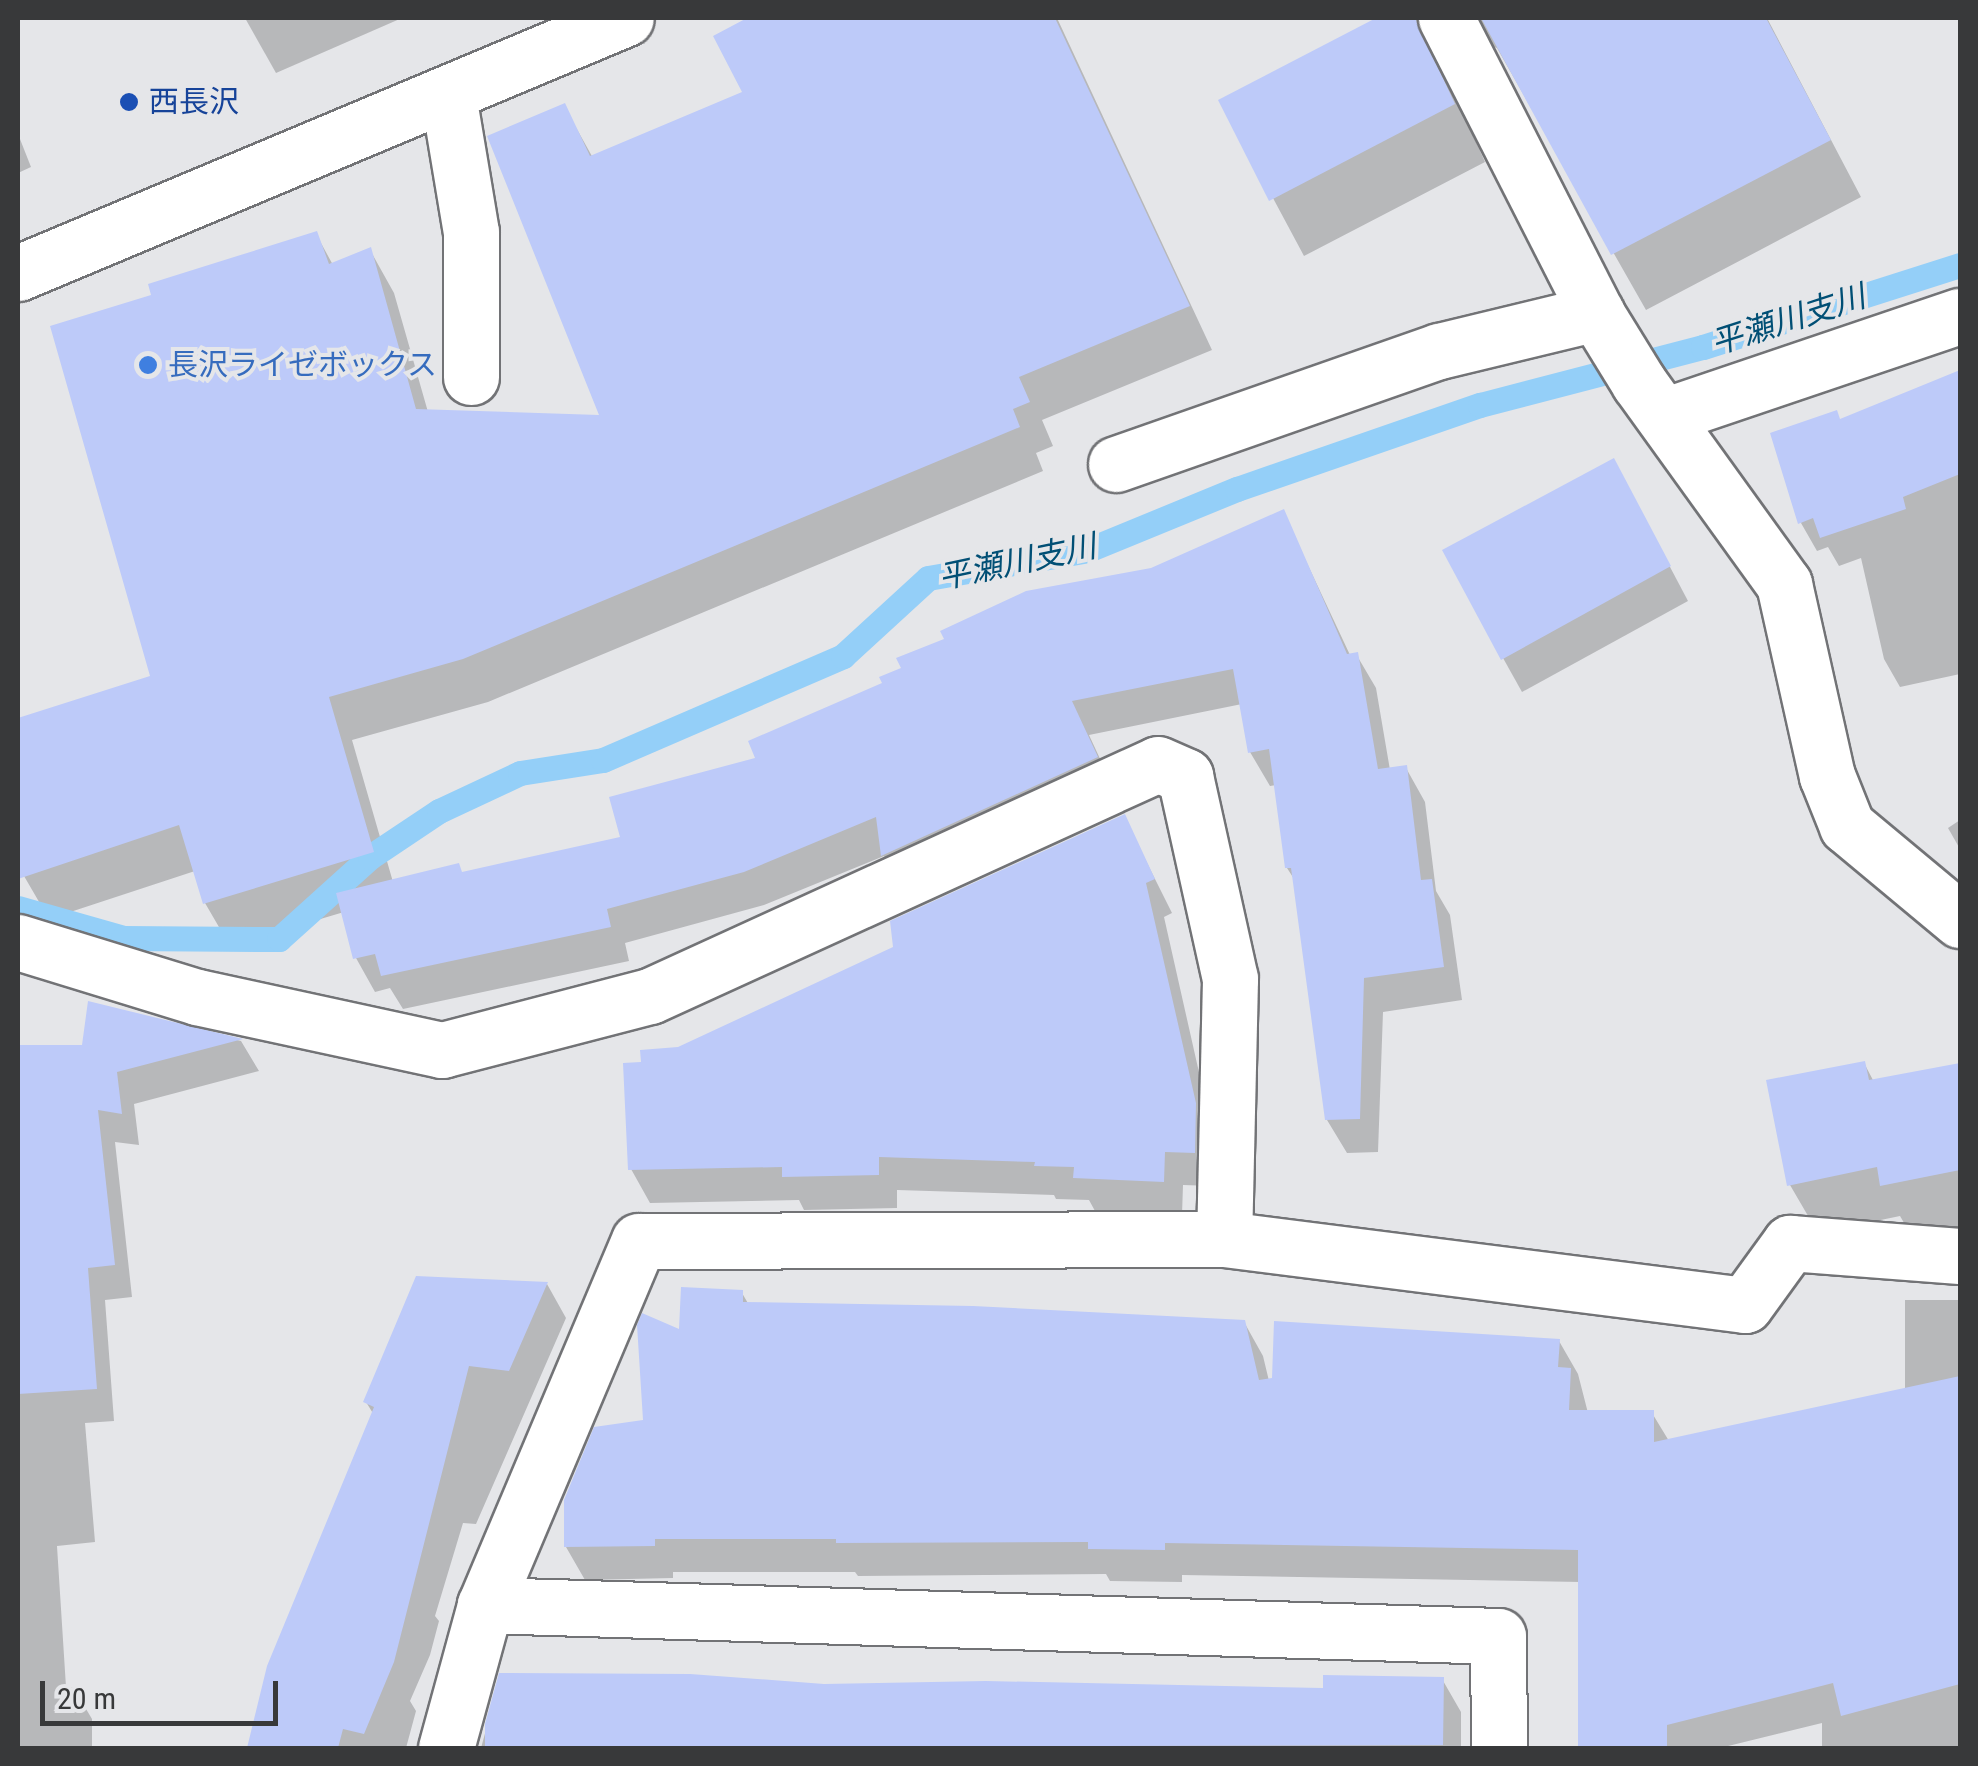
<!DOCTYPE html>
<html>
<head>
<meta charset="utf-8">
<style>
	body { margin:0 }
	#map { position:relative; width:1978px; height:1766px; overflow:hidden; background:#e5e6e9; font-family:"Roboto Condensed","Noto Sans JP",sans-serif }
	div>[style] { position:absolute }
	[style*='--x'] { left:calc(var(--x)*1px); top:calc(var(--y)*1px); width:calc(var(--w)*1px); rotate:calc(var(--a)*1deg) }
	.shadow>* { inset:0; background:#0003 }
	.stream>* { height:25px; margin:-12.5px; padding:0 12.5px; transform-origin:12.5px; border-radius:12.5px; background:#94cff8 }
	.building>* { inset:0; background:#bdcaf9 }
	.roads { filter:drop-shadow(2px 0 #727376) drop-shadow(-2px 0 #727376) drop-shadow(0 2px #727376) drop-shadow(0 -2px #727376) }
	.minor>* { height:55px; margin:-27.5px; padding:0 27.5px; transform-origin:27.5px; border-radius:27.5px; background:#fff }
	.dots>* { width:28px; height:28px; translate:-50% -50%; box-sizing:border-box; border:5px solid #e5e6e9; border-radius:50% }
	span { translate:-50% -50%; white-space:nowrap; text-align:center; line-height:1.15; -webkit-text-stroke:8px #e5e6e9; paint-order:stroke }
	.transit-label { font-size:30px; color:#164399 }
	.left { translate:0 -50%; text-align:left }
	.shop-label { font-size:30px; color:#366cbe }
	.water-label { font-size:32px; color:#014f75; font-style:italic }
	.frame { position:absolute; inset:0; border:20px solid #38393a; pointer-events:none }
	.scale { position:absolute; left:40px; top:1681px; width:238px; height:45px; box-sizing:border-box; border:5px solid #38393a; border-top:0; padding-left:12px; font-size:30px; line-height:35px; white-space:nowrap; color:#38393a; -webkit-text-stroke:8px #e5e6e9; paint-order:stroke }
</style>
</head>
<body>
<div id="map">
	<div class="shadow">
		<div style="clip-path:polygon(245px 18px,402px 18px,276px 73px)"></div>
		<div style="clip-path:polygon(752px 18px,813px 18px,822px 33px,854px 18px,1057px 18px,1212px 350px,1042px 420px,1053px 446px,1036px 453px,1043px 471px,488px 702px,352px 740px,393px 882px,463px 874px,623px 839px,758px 759px,1151px 570px,1283px 512px,1350px 655px,1356px 654px,1376px 688px,1390px 770px,1406px 768px,1425px 802px,1436px 891px,1450px 915px,1462px 1000px,1383px 1012px,1378px 1152px,1347px 1153px,1327px 1120px,1296px 882px,1287px 868px,1276px 785px,1270px 786px,1250px 752px,1242px 704px,1089px 735px,1115px 791px,903px 888px,884px 856px,764px 905px,625px 943px,629px 961px,403px 1009px,390px 988px,375px 992px,356px 958px,344px 912px,230px 946px,205px 903px,195px 871px,49px 919px,24px 876px,18px 852px,18px 721px,153px 678px,154px 297px,316px 234px,333px 265px,370px 250px,394px 293px,428px 412px,603px 418px,564px 106px,593px 158px,746px 93px,717px 37px)"></div>
		<div style="clip-path:polygon(1381px 18px,1767px 18px,1861px 197px,1646px 310px,1497px 48px,1481px 43px,1446px 76px,1485px 162px,1304px 256px,1221px 101px)"></div>
		<div style="clip-path:polygon(18px 134px,31px 167px,18px 173px)"></div>
		<div style="clip-path:polygon(1960px 373px,1960px 674px,1900px 687px,1884px 659px,1861px 558px,1839px 566px,1828px 547px,1817px 551px,1801px 523px,1840px 421px)"></div>
		<div style="clip-path:polygon(1632px 495px,1688px 601px,1522px 692px,1503px 658px)"></div>
		<div style="clip-path:polygon(1124px 817px,1172px 913px,1164px 917px,1214px 1139px,1213px 1186px,1183px 1185px,1182px 1215px,1095px 1211px,1089px 1200px,1056px 1199px,1054px 1195px,897px 1190px,897px 1208px,804px 1210px,799px 1200px,650px 1203px,631px 1169px,644px 1064px,895px 948px)"></div>
		<div style="clip-path:polygon(1960px 820px,1960px 849px,1948px 828px)"></div>
		<div style="clip-path:polygon(90px 1004px,241px 1041px,259px 1071px,134px 1104px,139px 1145px,115px 1142px,132px 1297px,105px 1300px,114px 1421px,85px 1423px,95px 1542px,57px 1546px,66px 1687px,73px 1687px,92px 1719px,92px 1748px,18px 1748px,18px 1047px,84px 1047px)"></div>
		<div style="clip-path:polygon(1864px 1063px,1874px 1082px,1960px 1065px,1960px 1241px,1910px 1233px,1900px 1216px,1818px 1233px,1790px 1185px)"></div>
		<div style="clip-path:polygon(547px 1284px,566px 1318px,476px 1524px,463px 1523px,435px 1616px,439px 1621px,430px 1655px,410px 1701px,416px 1711px,406px 1748px,249px 1748px,270px 1666px,374px 1415px,366px 1402px)"></div>
		<div style="clip-path:polygon(742px 1293px,749px 1305px,1244px 1322px,1263px 1356px,1269px 1381px,1559px 1341px,1578px 1374px,1588px 1413px,1652px 1413px,1669px 1441px,1905px 1391px,1905px 1300px,1960px 1300px,1960px 1748px,1822px 1748px,1822px 1723px,1720px 1748px,1582px 1748px,1581px 1582px,1182px 1575px,1182px 1582px,1110px 1581px,1106px 1574px,858px 1576px,855px 1572px,673px 1572px,673px 1578px,585px 1580px,566px 1547px,646px 1422px,682px 1333px)"></div>
		<div style="clip-path:polygon(501px 1675px,824px 1686px,1325px 1690px,1442px 1679px,1461px 1712px,1461px 1748px,481px 1748px)"></div>
	</div>
	<div class="stream">
		<div style="--x:18;--y:908;--w:109;--a:15.9"></div>
		<div style="--x:123;--y:938;--w:156;--a:0.4"></div>
		<div style="--x:279;--y:939;--w:122;--a:-42"></div>
		<div style="--x:370;--y:857;--w:83;--a:-33.7"></div>
		<div style="--x:439;--y:811;--w:89;--a:-25.1"></div>
		<div style="--x:520;--y:773;--w:84;--a:-8.9"></div>
		<div style="--x:603;--y:760;--w:262;--a:-23.4"></div>
		<div style="--x:843;--y:656;--w:115;--a:-42.5"></div>
		<div style="--x:928;--y:578;--w:162;--a:-9.9"></div>
		<div style="--x:1088;--y:550;--w:161;--a:-22.3"></div>
		<div style="--x:1237;--y:489;--w:257;--a:-19.1"></div>
		<div style="--x:1480;--y:405;--w:230;--a:-14.6"></div>
		<div style="--x:1703;--y:347;--w:270;--a:-17.7"></div>
	</div>
	<div class="building">
		<div style="clip-path:polygon(747px 18px,1055px 18px,1190px 306px,1019px 377px,1030px 402px,1013px 409px,1020px 427px,463px 659px,329px 697px,374px 852px,203px 904px,179px 825px,18px 879px,18px 718px,150px 676px,50px 326px,151px 295px,148px 284px,317px 231px,329px 264px,371px 247px,416px 409px,599px 415px,487px 136px,565px 103px,590px 156px,742px 92px,713px 36px)"></div>
		<div style="clip-path:polygon(1376px 18px,1415px 18px,1455px 104px,1269px 201px,1218px 100px)"></div>
		<div style="clip-path:polygon(1481px 18px,1766px 18px,1831px 140px,1611px 255px)"></div>
		<div style="clip-path:polygon(1960px 370px,1960px 474px,1903px 497px,1906px 509px,1820px 538px,1813px 518px,1798px 524px,1770px 433px,1837px 410px,1840px 419px)"></div>
		<div style="clip-path:polygon(1614px 458px,1671px 566px,1501px 660px,1442px 550px)"></div>
		<div style="clip-path:polygon(1284px 509px,1347px 654px,1358px 652px,1378px 769px,1407px 765px,1421px 880px,1432px 879px,1444px 967px,1364px 978px,1360px 1119px,1325px 1120px,1291px 868px,1285px 868px,1269px 749px,1248px 753px,1233px 669px,1072px 701px,1098px 757px,881px 856px,876px 817px,744px 872px,607px 909px,611px 927px,381px 976px,375px 954px,353px 959px,336px 893px,459px 863px,462px 872px,620px 837px,609px 797px,755px 758px,748px 741px,882px 683px,879px 677px,901px 668px,896px 658px,944px 639px,940px 631px,1026px 591px,1151px 568px)"></div>
		<div style="clip-path:polygon(1125px 814px,1155px 879px,1146px 883px,1196px 1103px,1195px 1153px,1165px 1152px,1164px 1182px,1073px 1178px,1074px 1167px,1034px 1166px,1035px 1162px,879px 1157px,879px 1175px,782px 1177px,782px 1167px,628px 1170px,623px 1063px,641px 1062px,640px 1050px,678px 1047px,893px 947px,890px 921px)"></div>
		<div style="clip-path:polygon(88px 1001px,243px 1039px,117px 1072px,122px 1114px,98px 1110px,115px 1265px,88px 1268px,97px 1389px,18px 1394px,18px 1045px,82px 1045px)"></div>
		<div style="clip-path:polygon(1865px 1061px,1869px 1080px,1960px 1063px,1960px 1170px,1880px 1186px,1877px 1167px,1787px 1186px,1766px 1080px)"></div>
		<div style="clip-path:polygon(416px 1276px,548px 1282px,509px 1371px,469px 1366px,394px 1662px,364px 1734px,343px 1729px,338px 1748px,247px 1748px,267px 1666px,374px 1407px,363px 1402px)"></div>
		<div style="clip-path:polygon(681px 1287px,743px 1290px,743px 1302px,973px 1306px,1245px 1320px,1259px 1380px,1272px 1378px,1274px 1321px,1560px 1339px,1558px 1367px,1571px 1368px,1569px 1410px,1654px 1410px,1654px 1442px,1960px 1376px,1960px 1684px,1841px 1716px,1833px 1683px,1667px 1725px,1667px 1748px,1578px 1748px,1578px 1550px,1165px 1543px,1165px 1550px,1088px 1549px,1088px 1542px,836px 1543px,836px 1539px,655px 1539px,655px 1546px,564px 1547px,564px 1500px,594px 1427px,643px 1420px,637px 1325px,642px 1313px,679px 1329px)"></div>
		<div style="clip-path:polygon(499px 1673px,690px 1674px,824px 1684px,986px 1681px,1323px 1688px,1323px 1675px,1444px 1677px,1443px 1745px,485px 1748px,485px 1724px)"></div>
	</div>
	<div class="roads">
		<div class="minor">
			<div style="--x:1446;--y:18;--w:331;--a:63"></div>
			<div style="--x:1596;--y:313;--w:82;--a:58.4"></div>
			<div style="--x:1639;--y:383;--w:248;--a:54.2"></div>
			<div style="--x:1784;--y:584;--w:197;--a:77.4"></div>
			<div style="--x:1827;--y:776;--w:54;--a:68.2"></div>
			<div style="--x:1847;--y:826;--w:147;--a:39.8"></div>
			<div style="--x:448;--y:95;--w:139;--a:80.5"></div>
			<div style="--x:471;--y:232;--w:145;--a:90"></div>
			<div style="--x:18;--y:273;--w:659;--a:-22.75"></div>
			<div style="--x:1664;--y:416;--w:312;--a:-18.7"></div>
			<div style="--x:1116;--y:464;--w:342;--a:-19.3"></div>
			<div style="--x:1439;--y:351;--w:162;--a:-13.6"></div>
			<div style="--x:18;--y:942;--w:187;--a:17.1"></div>
			<div style="--x:197;--y:997;--w:251;--a:12.2"></div>
			<div style="--x:442;--y:1050;--w:215;--a:-14.6"></div>
			<div style="--x:650;--y:996;--w:558;--a:-24.55"></div>
			<div style="--x:1158;--y:764;--w:30;--a:24"></div>
			<div style="--x:1185;--y:776;--w:208;--a:77.5"></div>
			<div style="--x:1230;--y:979;--w:260;--a:91.3"></div>
			<div style="--x:485;--y:1605;--w:1013;--a:1.75"></div>
			<div style="--x:1498;--y:1636;--w:112;--a:89.5"></div>
			<div style="--x:446;--y:1748;--w:148;--a:-74.7"></div>
			<div style="--x:485;--y:1605;--w:395;--a:-67.1"></div>
			<div style="--x:639;--y:1241;--w:585;--a:-0.2"></div>
			<div style="--x:1224;--y:1239;--w:525;--a:7.22"></div>
			<div style="--x:1745;--y:1305;--w:77;--a:-54"></div>
			<div style="--x:1790;--y:1243;--w:170;--a:4.4"></div>
		</div>
	</div>
	<div class="dots">
		<div style="left:129px;top:102px;background:#1a4fb4"></div>
		<div style="left:148px;top:365px;background:#3f7fe0"></div>
	</div>
	<div class="transit-label">
		<span class="left" style="left:149px;top:102px">西長沢</span>
	</div>
	<div class="shop-label">
		<span class="left" style="left:168px;top:365px">長沢ライゼボックス</span>
	</div>
	<div class="water-label">
		<span style="left:1788px;top:320px;rotate:-18deg">平瀬川支川</span>
		<span style="left:1017px;top:562px;rotate:-12deg">平瀬川支川</span>
	</div>
	<div class="frame"></div>
	<div class="scale">20 m</div>
</div>
</body>
</html>
